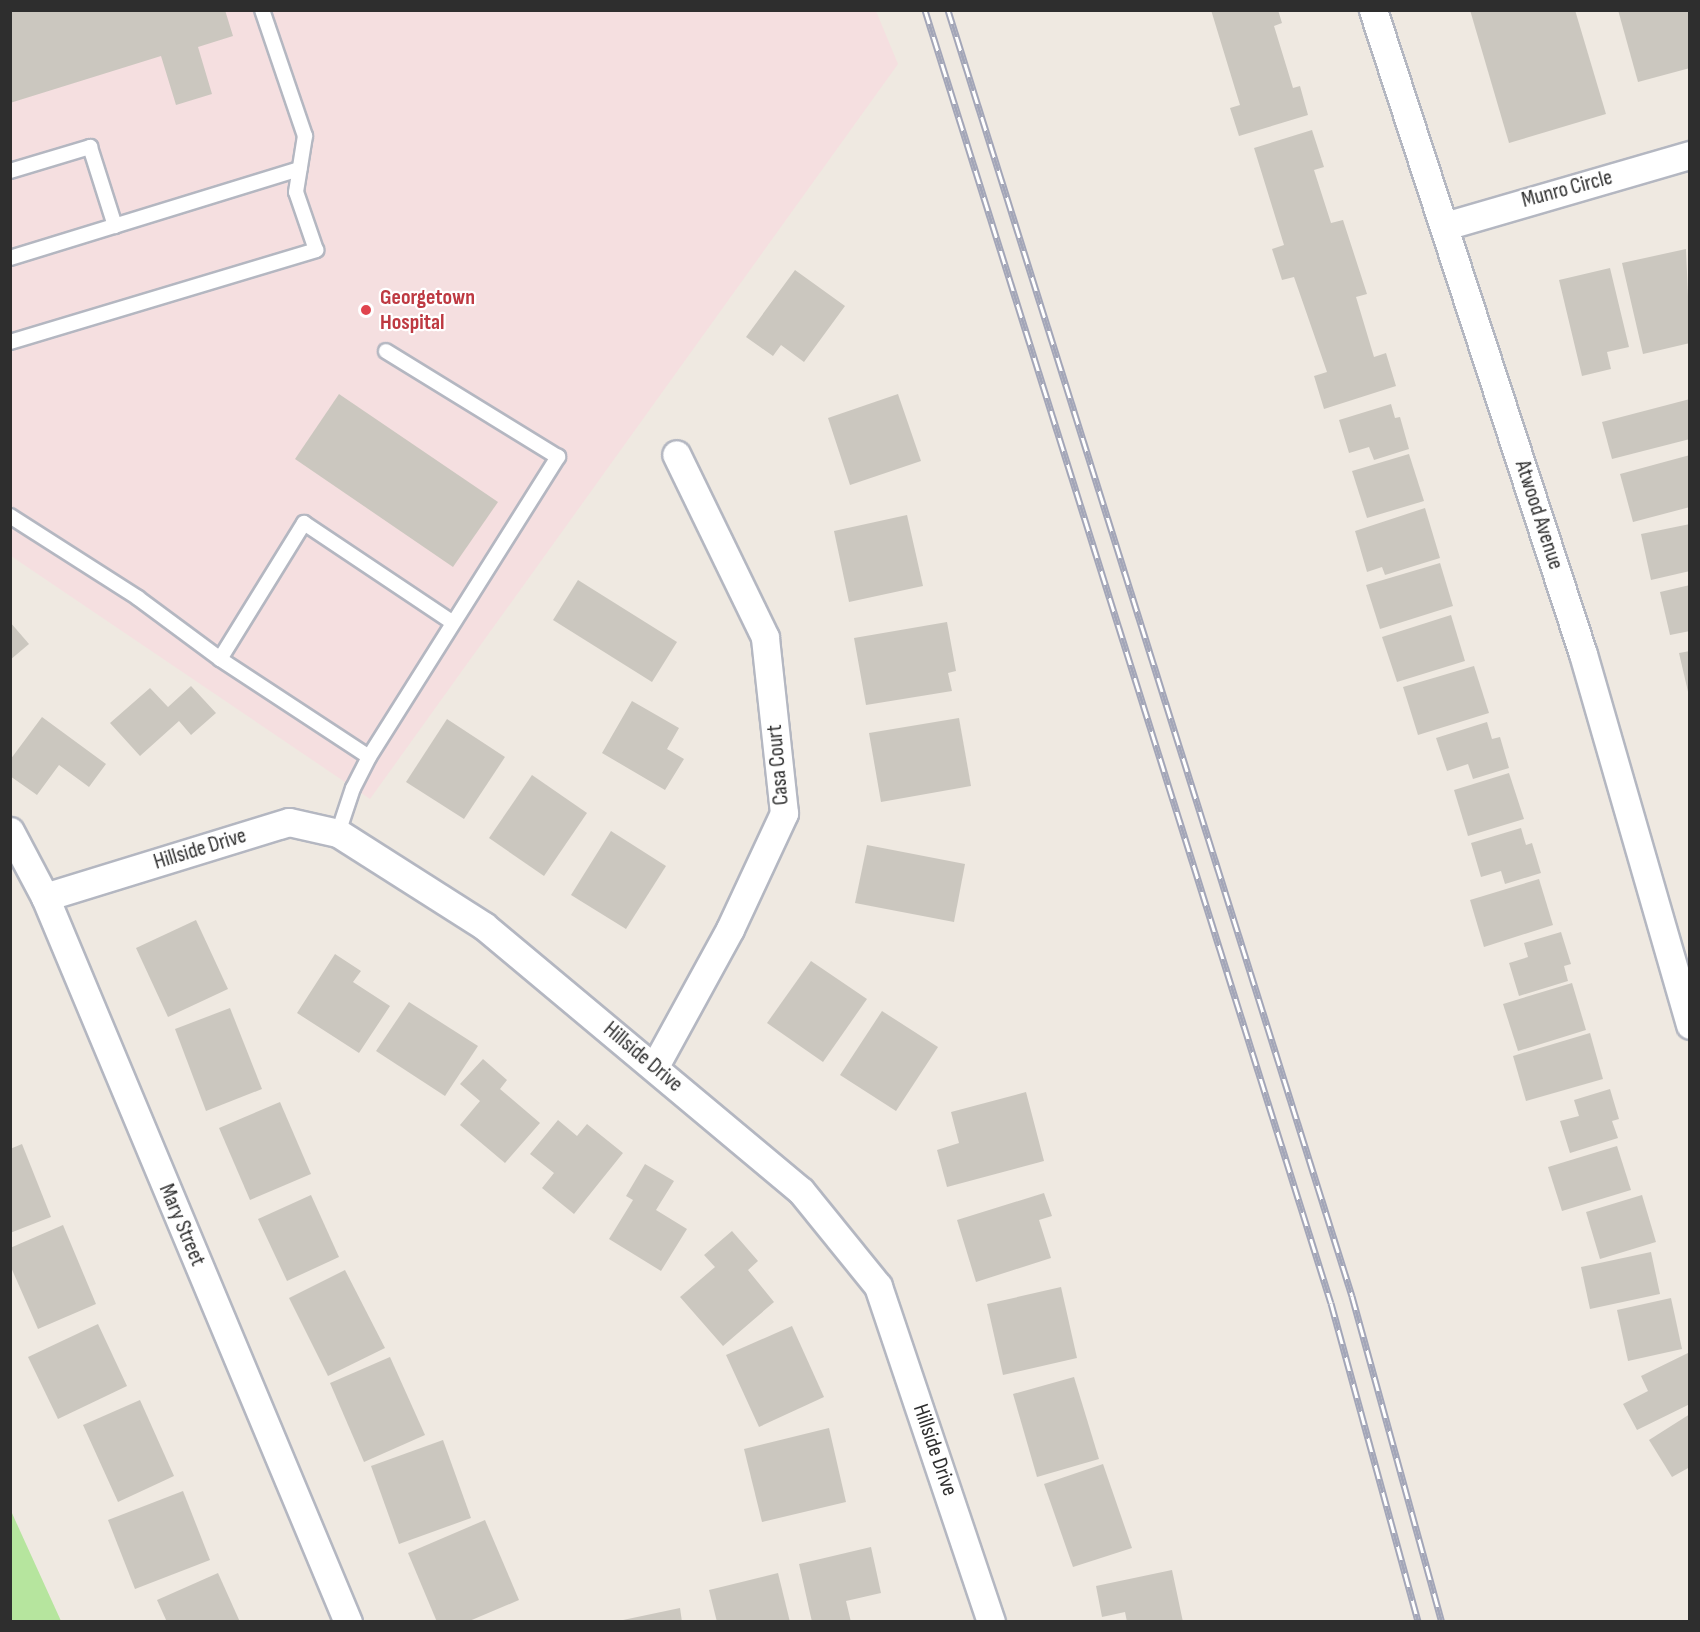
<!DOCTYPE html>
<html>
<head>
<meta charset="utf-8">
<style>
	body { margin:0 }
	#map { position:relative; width:1700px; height:1632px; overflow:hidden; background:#efe9e1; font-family:"Sofia Sans Condensed",sans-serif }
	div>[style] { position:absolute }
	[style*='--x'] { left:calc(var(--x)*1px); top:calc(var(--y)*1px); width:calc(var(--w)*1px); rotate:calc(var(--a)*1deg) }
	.medical>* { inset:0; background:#f5dfe0 }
	.green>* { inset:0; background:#b6e59e }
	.building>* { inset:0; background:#cbc7bf }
	.roads { filter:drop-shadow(2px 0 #b4b7c1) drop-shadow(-2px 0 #b4b7c1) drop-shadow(0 2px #b4b7c1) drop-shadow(0 -2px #b4b7c1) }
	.service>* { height:14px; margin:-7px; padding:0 7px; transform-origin:7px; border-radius:7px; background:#fff }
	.minor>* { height:27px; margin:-13.5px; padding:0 13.5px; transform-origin:13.5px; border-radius:13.5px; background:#fff }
	.rail>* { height:7px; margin-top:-3.5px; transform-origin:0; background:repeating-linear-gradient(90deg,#fff 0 14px,#a3a6b8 0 28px); box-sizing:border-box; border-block:2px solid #a3a6b8 }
	.dots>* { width:16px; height:16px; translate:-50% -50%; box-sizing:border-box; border:3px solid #fff; border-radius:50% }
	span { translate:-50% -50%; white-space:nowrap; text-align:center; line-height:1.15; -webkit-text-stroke:4.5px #fff; paint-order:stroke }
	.street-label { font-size:22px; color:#2e2e2e }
	.health-label { font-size:22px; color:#be3a42; font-weight:700 }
	.left { translate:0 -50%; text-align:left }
	.frame { position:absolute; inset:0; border:12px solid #2e2e2e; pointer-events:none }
</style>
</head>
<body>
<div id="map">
	<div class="medical">
		<div style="clip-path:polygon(10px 11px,876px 11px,898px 64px,370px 799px,11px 556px)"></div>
	</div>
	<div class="green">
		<div style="clip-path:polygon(10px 1511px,11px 1511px,61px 1621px,11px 1621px)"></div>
	</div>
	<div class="building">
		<div style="clip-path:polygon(10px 10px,225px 10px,233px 36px,198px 47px,212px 94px,176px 105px,161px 56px,10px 103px)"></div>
		<div style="clip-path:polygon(1211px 10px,1278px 10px,1282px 23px,1274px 26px,1293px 88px,1300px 86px,1308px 115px,1239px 136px,1230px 108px,1240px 105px)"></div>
		<div style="clip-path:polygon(1470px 10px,1575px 10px,1606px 114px,1509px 143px)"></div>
		<div style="clip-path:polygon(1618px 10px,1688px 10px,1690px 68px,1638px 82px)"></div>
		<div style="clip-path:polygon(1312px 130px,1324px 167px,1314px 170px,1331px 223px,1343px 220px,1367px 294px,1356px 297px,1374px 357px,1386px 353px,1396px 386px,1324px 409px,1314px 376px,1327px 372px,1294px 277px,1282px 280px,1272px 249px,1284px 245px,1254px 148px)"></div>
		<div style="clip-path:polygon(1686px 249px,1690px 343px,1643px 354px,1622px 263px)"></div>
		<div style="clip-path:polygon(1610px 268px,1629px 347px,1607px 352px,1611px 369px,1582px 376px,1559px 280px)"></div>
		<div style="clip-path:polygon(795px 270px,845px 306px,804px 362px,781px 345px,773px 356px,746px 337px)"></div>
		<div style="clip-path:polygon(339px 394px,498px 502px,453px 567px,295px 459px)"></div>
		<div style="clip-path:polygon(898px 394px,921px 461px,850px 485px,828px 418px)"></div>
		<div style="clip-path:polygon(1690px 399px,1690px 439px,1612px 459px,1602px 422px)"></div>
		<div style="clip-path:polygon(1391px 404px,1395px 418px,1400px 417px,1409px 449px,1374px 460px,1369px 447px,1349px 453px,1339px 420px)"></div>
		<div style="clip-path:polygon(1409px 454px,1424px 501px,1367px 518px,1352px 471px)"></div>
		<div style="clip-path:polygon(1690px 455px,1690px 507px,1633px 522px,1620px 474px)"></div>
		<div style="clip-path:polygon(1425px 508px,1440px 558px,1385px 575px,1382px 567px,1367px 572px,1355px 531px)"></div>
		<div style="clip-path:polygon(907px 515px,923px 586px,849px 602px,834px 531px)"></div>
		<div style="clip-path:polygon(1690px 524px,1690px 571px,1651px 580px,1641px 534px)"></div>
		<div style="clip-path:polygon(1440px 563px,1453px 606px,1380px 629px,1366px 585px)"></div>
		<div style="clip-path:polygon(578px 580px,677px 642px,652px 682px,553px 620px)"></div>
		<div style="clip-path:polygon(1690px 585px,1690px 631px,1670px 635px,1660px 592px)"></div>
		<div style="clip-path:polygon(1451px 615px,1465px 661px,1397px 682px,1382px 637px)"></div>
		<div style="clip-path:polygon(10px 622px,29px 644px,10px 660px)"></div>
		<div style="clip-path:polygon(947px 622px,956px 671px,948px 673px,952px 691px,866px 705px,854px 638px)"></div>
		<div style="clip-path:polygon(1690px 651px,1690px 696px,1689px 696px,1679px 653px)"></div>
		<div style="clip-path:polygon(1474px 666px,1489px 713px,1418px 735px,1403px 687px)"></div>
		<div style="clip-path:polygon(191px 686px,216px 713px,191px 735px,179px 721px,140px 756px,110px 723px,150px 688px,168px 707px)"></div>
		<div style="clip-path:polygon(632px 701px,679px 728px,667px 749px,684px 759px,665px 790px,602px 753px)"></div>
		<div style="clip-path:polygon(42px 717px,106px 764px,89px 787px,59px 765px,37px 795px,10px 776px,10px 760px)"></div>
		<div style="clip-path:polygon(959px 718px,971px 786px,881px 802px,869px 733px)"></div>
		<div style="clip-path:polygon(447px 719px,505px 757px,464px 819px,406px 782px)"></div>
		<div style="clip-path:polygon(1487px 722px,1492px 739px,1500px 737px,1509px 768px,1473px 779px,1468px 764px,1447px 771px,1436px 738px)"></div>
		<div style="clip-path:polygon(1509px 773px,1524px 819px,1468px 836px,1454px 790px)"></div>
		<div style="clip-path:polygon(532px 775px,587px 813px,544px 876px,489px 838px)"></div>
		<div style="clip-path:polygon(1521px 828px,1526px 845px,1532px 843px,1541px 873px,1505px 884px,1501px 871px,1481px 877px,1471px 843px)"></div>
		<div style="clip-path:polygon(611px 831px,666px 866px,626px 929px,571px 895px)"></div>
		<div style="clip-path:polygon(867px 845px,965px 864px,954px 922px,855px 903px)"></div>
		<div style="clip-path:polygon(1539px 879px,1553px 925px,1484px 947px,1470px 900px)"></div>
		<div style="clip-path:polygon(196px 920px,228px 989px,168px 1017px,136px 948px)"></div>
		<div style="clip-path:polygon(1561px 932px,1571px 964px,1564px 966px,1568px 981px,1519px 996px,1509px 963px,1528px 957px,1524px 943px)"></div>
		<div style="clip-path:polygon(335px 954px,361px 971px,353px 982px,390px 1006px,359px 1053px,297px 1013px)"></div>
		<div style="clip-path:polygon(811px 961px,867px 999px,823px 1062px,767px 1023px)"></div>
		<div style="clip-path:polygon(1572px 983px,1586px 1030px,1518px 1051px,1503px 1004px)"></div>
		<div style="clip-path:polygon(409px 1002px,478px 1046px,445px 1096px,376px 1051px)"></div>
		<div style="clip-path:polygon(230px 1008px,262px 1089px,206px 1111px,175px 1029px)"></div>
		<div style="clip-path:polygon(882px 1011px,938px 1047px,896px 1111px,840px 1075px)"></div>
		<div style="clip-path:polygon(1590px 1033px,1603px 1079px,1526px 1101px,1513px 1056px)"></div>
		<div style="clip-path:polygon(483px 1059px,507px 1080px,500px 1089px,540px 1123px,505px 1163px,460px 1125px,480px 1101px,460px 1084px)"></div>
		<div style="clip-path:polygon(1610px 1089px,1619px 1119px,1612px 1121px,1618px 1138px,1570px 1153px,1560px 1121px,1579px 1116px,1574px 1100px)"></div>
		<div style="clip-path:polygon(1026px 1092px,1044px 1161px,947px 1187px,937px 1150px,959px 1143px,951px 1112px)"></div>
		<div style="clip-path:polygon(280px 1102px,311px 1174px,250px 1200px,219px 1128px)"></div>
		<div style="clip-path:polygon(558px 1120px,577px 1136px,587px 1124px,623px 1153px,574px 1214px,542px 1188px,554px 1173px,530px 1154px)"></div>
		<div style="clip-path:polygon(22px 1144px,51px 1217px,10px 1233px,10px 1149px)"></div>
		<div style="clip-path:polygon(1617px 1146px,1631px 1190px,1562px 1211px,1548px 1167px)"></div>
		<div style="clip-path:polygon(645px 1164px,674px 1181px,656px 1210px,687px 1229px,661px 1271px,609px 1239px,633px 1200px,626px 1196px)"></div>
		<div style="clip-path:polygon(1044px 1193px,1052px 1216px,1039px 1220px,1051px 1258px,976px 1282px,957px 1220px)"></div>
		<div style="clip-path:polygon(311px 1195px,339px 1257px,287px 1281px,258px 1219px)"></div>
		<div style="clip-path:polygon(1642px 1195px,1656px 1242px,1600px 1259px,1586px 1212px)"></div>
		<div style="clip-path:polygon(63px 1225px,96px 1304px,38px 1329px,10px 1265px,10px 1248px)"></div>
		<div style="clip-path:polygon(732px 1231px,758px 1261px,748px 1270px,774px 1302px,723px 1346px,680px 1297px,715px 1267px,704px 1255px)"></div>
		<div style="clip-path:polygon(1651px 1252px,1660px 1294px,1590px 1309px,1581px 1267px)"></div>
		<div style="clip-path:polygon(345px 1270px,385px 1348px,328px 1376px,289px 1298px)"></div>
		<div style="clip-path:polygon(1061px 1287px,1077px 1358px,1003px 1375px,987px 1304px)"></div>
		<div style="clip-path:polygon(1671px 1298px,1682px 1349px,1628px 1361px,1617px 1310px)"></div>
		<div style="clip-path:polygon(98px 1324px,127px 1386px,58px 1419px,28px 1357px)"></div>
		<div style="clip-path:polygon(792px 1326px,824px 1397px,759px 1427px,726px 1355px)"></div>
		<div style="clip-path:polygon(1690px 1352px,1690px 1404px,1637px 1430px,1623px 1404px,1648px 1391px,1641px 1376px)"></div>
		<div style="clip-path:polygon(390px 1357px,425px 1435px,364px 1462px,330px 1383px)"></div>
		<div style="clip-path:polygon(1074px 1377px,1099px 1459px,1037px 1477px,1013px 1394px)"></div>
		<div style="clip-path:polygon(140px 1400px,174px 1476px,118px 1502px,83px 1425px)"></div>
		<div style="clip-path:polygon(1690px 1414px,1690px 1467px,1672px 1477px,1649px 1440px)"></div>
		<div style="clip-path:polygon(829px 1428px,846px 1502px,762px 1522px,744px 1449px)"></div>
		<div style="clip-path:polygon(443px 1440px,471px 1518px,399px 1544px,371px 1466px)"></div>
		<div style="clip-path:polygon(1103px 1464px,1132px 1548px,1073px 1567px,1044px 1484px)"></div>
		<div style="clip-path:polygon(183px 1491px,210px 1560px,135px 1589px,108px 1520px)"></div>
		<div style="clip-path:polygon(485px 1520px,519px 1600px,467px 1622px,437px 1622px,408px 1553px)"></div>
		<div style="clip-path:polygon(871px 1547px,881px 1593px,846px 1601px,851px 1622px,812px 1622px,799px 1564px)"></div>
		<div style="clip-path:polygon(1172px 1570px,1183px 1622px,1127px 1622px,1125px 1612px,1102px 1617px,1096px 1586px)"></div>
		<div style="clip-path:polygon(218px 1573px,240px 1622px,167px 1622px,157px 1600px)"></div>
		<div style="clip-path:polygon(778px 1573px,790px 1622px,717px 1622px,709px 1590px)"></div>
		<div style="clip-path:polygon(680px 1608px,682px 1622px,623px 1622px,623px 1620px)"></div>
	</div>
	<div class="roads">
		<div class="service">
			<div style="--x:10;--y:171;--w:84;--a:-16.7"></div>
			<div style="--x:90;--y:147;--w:83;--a:72.4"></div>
			<div style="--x:10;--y:258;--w:303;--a:-17.1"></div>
			<div style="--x:10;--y:342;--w:320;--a:-16.7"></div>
			<div style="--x:316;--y:250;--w:61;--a:-109"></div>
			<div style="--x:296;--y:192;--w:57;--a:-80.9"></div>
			<div style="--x:305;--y:136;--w:133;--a:-108.8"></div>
			<div style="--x:10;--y:516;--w:152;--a:32.6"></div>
			<div style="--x:138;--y:598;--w:102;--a:36.6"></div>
			<div style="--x:220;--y:659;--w:178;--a:33.3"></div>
			<div style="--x:369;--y:757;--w:35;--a:117"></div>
			<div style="--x:353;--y:788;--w:47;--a:108.4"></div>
			<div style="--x:220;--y:659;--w:160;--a:-58.3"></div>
			<div style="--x:304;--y:523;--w:178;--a:33.8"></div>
			<div style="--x:369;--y:757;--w:355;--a:-57.8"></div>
			<div style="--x:558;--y:457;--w:202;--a:-148.4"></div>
		</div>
		<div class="minor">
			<div style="--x:1373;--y:10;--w:677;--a:71.94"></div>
			<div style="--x:1583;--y:654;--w:386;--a:73.9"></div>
			<div style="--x:1445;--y:226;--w:255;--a:-16.2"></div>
			<div style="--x:10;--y:831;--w:75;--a:62.1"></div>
			<div style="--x:45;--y:897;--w:786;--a:67.32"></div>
			<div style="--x:45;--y:897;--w:255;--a:-17.1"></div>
			<div style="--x:289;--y:822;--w:50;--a:12.7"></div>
			<div style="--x:338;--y:833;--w:173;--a:32.5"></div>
			<div style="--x:484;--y:926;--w:413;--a:39.9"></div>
			<div style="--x:801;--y:1191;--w:122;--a:51"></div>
			<div style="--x:878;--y:1286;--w:354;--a:71.4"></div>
			<div style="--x:655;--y:1066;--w:156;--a:-61.3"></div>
			<div style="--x:730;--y:929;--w:128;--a:-65"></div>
			<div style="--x:784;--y:813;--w:177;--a:-96.2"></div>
			<div style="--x:765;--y:637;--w:203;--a:-115.9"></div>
		</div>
	</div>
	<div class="rail">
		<div style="--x:925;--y:10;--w:1355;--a:72.57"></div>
		<div style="--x:1331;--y:1303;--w:331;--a:74.7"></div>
		<div style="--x:948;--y:10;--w:1348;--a:72.56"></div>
		<div style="--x:1352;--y:1296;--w:338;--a:74.6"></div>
	</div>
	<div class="dots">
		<div style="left:366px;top:310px;background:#e0444e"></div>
	</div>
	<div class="street-label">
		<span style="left:1567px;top:189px;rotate:-15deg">Munro Circle</span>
		<span style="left:1539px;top:515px;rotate:72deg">Atwood Avenue</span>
		<span style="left:778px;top:765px;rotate:-95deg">Casa Court</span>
		<span style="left:200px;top:849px;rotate:-17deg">Hillside Drive</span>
		<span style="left:643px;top:1057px;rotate:40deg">Hillside Drive</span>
		<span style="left:182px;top:1225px;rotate:67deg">Mary Street</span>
		<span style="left:935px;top:1450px;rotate:71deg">Hillside Drive</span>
	</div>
	<div class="health-label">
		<span class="left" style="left:380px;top:310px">Georgetown<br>Hospital</span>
	</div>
	<div class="frame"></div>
</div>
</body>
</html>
